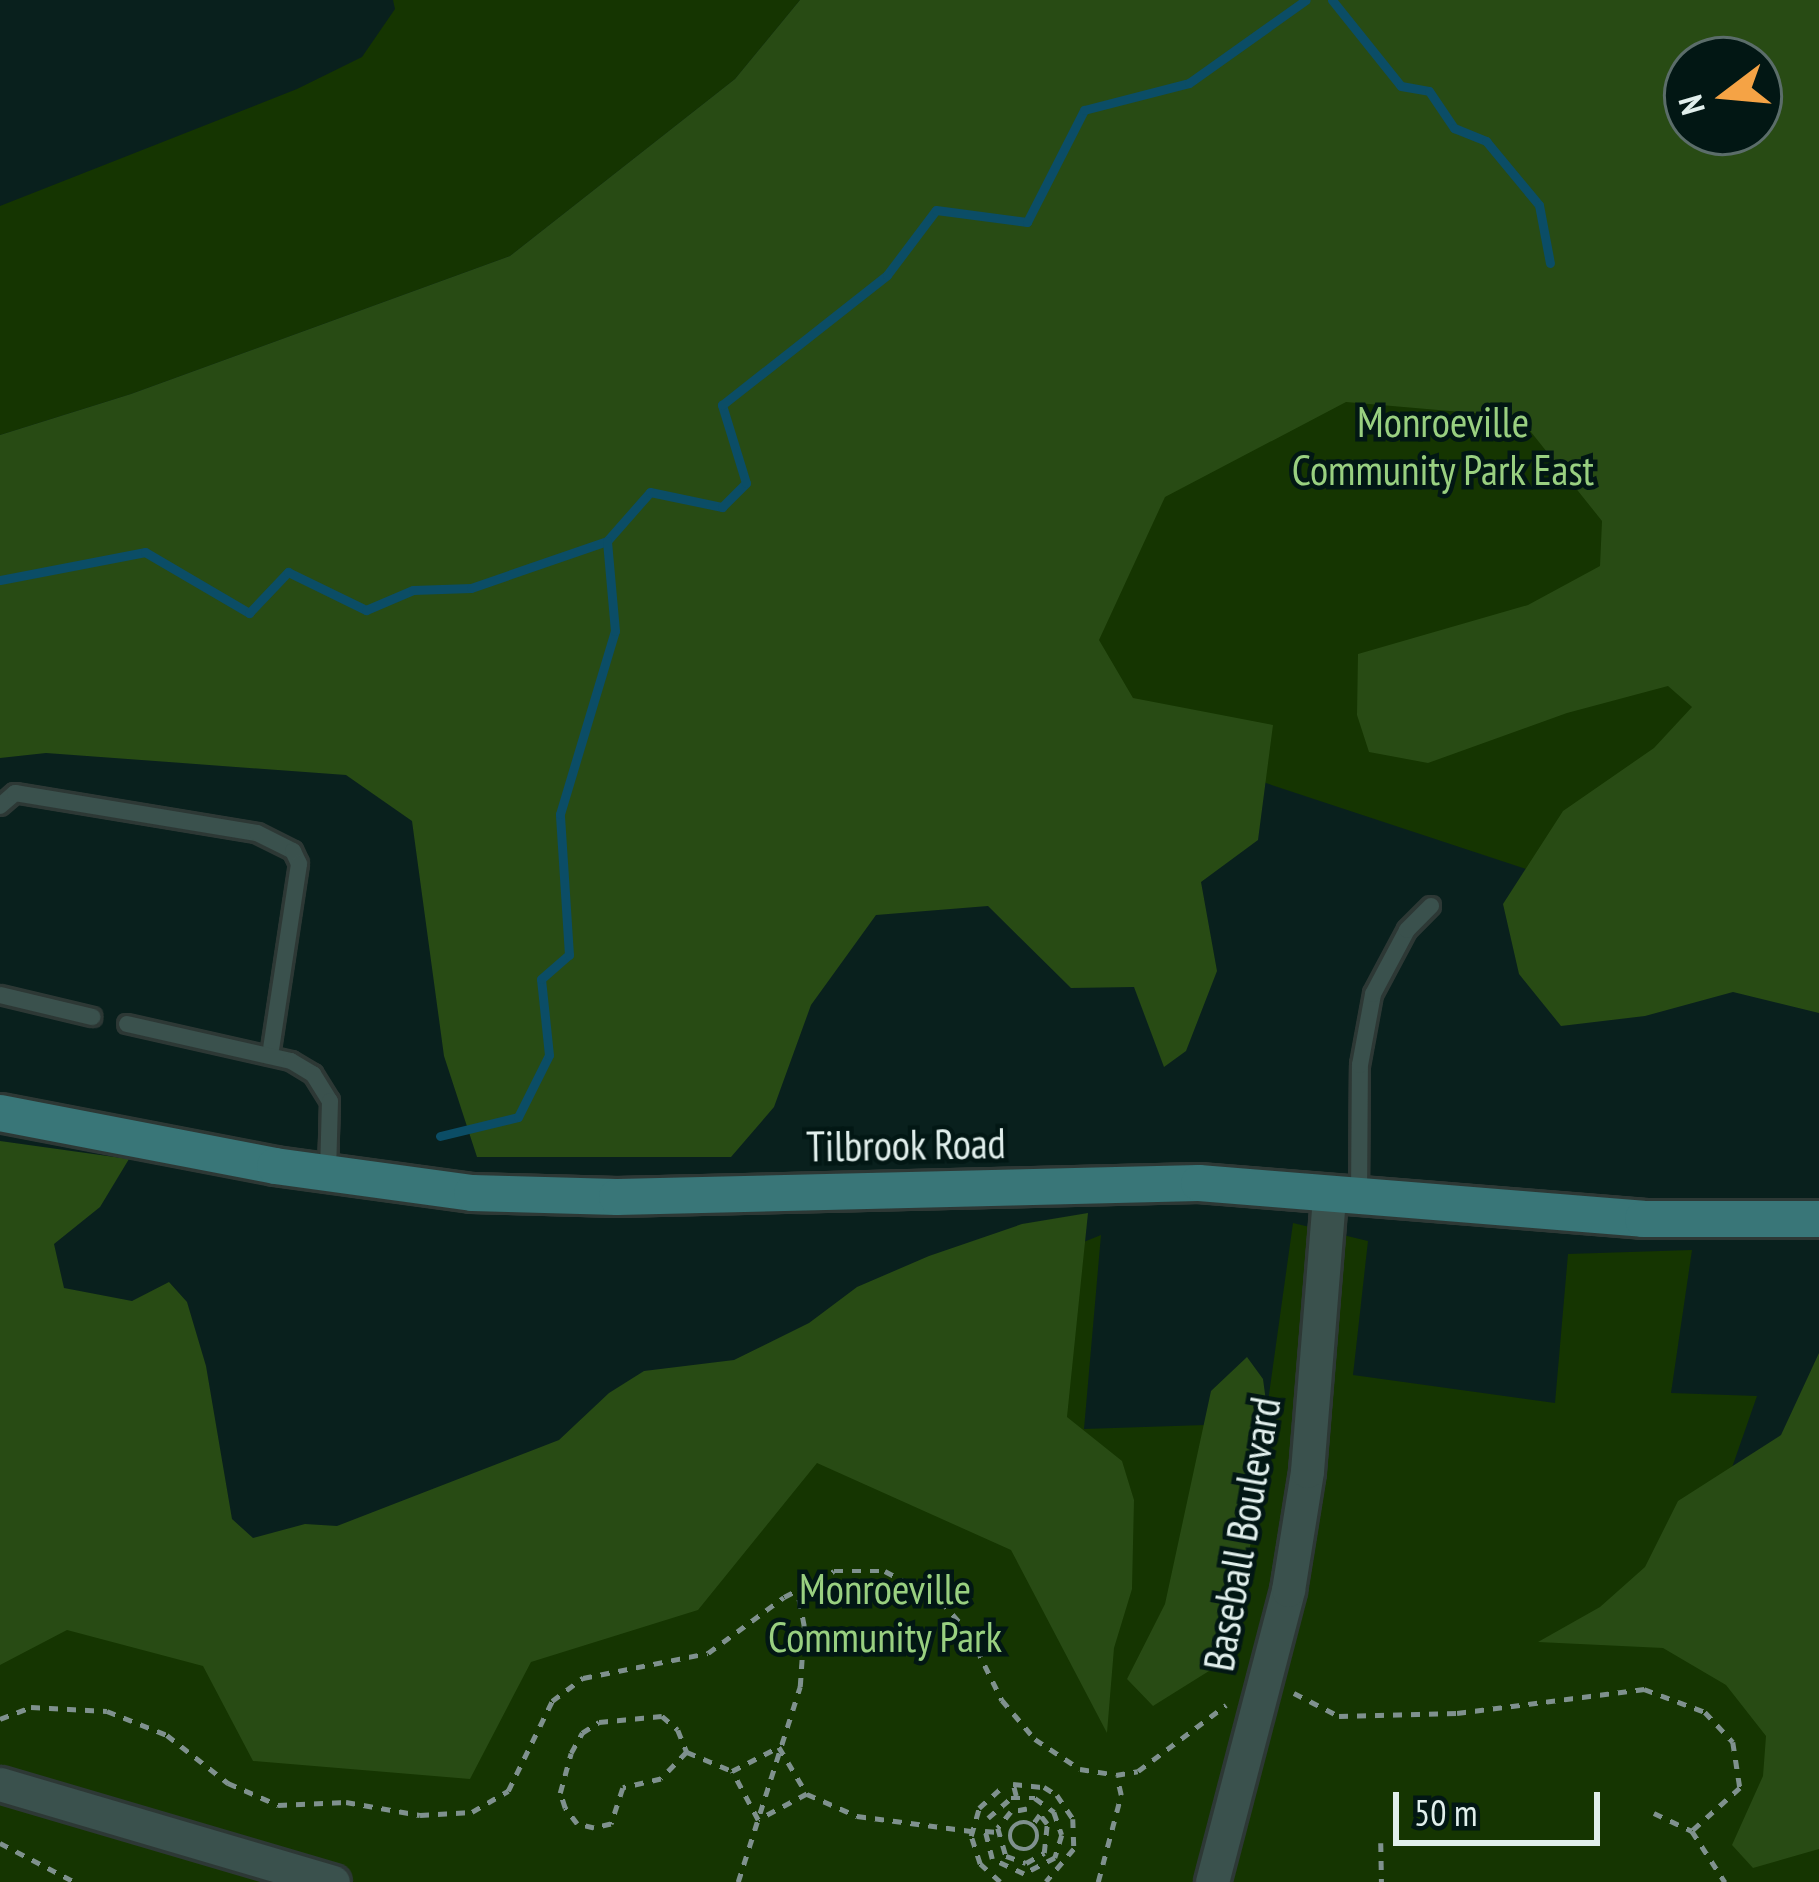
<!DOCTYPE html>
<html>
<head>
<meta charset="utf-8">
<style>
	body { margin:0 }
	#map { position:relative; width:1819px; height:1882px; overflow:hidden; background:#09201d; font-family:"PT Sans Narrow",sans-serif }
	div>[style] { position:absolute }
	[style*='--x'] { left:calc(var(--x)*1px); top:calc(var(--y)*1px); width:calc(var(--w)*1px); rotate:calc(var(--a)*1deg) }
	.green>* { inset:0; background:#153501 }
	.forest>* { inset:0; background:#284b14 }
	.stream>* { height:9px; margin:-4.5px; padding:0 4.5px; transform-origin:4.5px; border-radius:4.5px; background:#0b4d66 }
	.path>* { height:4.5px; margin-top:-2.25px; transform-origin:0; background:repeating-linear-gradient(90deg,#7f918e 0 9px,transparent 0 18px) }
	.path>.ring { margin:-2.25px; padding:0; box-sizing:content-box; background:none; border:4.5px solid #7f918e; border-radius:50% }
	.roads { filter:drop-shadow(3px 0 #2d3835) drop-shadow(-3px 0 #2d3835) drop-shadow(0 3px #2d3835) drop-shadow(0 -3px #2d3835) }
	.lane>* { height:16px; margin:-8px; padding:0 8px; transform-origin:8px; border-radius:8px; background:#3a514d }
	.street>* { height:33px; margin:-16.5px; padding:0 16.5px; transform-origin:16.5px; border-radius:16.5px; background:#3a514d }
	.secondary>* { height:36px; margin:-18px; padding:0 18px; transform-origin:18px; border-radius:18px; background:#397678 }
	span { translate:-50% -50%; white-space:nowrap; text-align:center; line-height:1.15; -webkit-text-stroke:9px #021714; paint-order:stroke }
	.park-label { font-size:42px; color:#99d080 }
	.street-label { font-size:42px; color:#e1efec }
	.north { position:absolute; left:1663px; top:36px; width:120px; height:120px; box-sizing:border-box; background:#021714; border:3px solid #5b6d6a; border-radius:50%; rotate:254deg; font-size:33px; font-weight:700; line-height:48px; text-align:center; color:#e1efec }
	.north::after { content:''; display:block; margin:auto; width:42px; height:54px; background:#f5a345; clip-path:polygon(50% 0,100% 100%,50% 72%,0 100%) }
	.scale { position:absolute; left:1393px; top:1792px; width:207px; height:54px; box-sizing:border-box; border:6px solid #e1efec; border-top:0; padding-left:15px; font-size:36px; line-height:42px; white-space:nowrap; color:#e1efec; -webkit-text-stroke:9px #021714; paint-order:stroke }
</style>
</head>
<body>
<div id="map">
	<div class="green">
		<div style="clip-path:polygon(393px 0,800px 0,735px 79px,510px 256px,131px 394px,0 435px,0 206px,297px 89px,362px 57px,395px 9px)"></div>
		<div style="clip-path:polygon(evenodd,1819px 0,1819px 966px,531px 540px,1819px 0,1687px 60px,1759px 60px,1759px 132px,1687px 132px,1687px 60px)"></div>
		<div style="clip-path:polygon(1293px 1223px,1368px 1241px,1353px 1375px,1555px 1403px,1568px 1254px,1692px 1250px,1671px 1393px,1757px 1396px,1699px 1562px,1819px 1745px,1819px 1882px,0 1882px,0 1621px,247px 1578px,1101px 1235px,1084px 1429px,1265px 1423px)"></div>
	</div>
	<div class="forest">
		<div style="clip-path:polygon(evenodd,800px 0,1819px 0,1819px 1013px,1733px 992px,1645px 1016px,1561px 1026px,1519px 974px,1503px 904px,1563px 811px,1654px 748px,1692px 707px,1668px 686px,1567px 713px,1428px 763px,1369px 752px,1357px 715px,1358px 654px,1528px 605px,1600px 566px,1602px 521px,1519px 417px,1346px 402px,1165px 497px,1099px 640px,1133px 698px,1273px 725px,1258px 840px,1201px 882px,1217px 971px,1186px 1051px,1164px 1067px,1134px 987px,1071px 988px,988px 906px,876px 915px,811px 1005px,774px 1107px,731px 1157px,477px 1157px,444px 1056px,412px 821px,346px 775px,46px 753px,0 758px,0 435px,131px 394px,510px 256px,735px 79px,800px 0,1687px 60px,1759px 60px,1759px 132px,1687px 132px,1687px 60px)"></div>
		<div style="clip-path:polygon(0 1141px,129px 1159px,100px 1207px,54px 1244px,64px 1288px,132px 1301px,169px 1282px,187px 1302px,206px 1366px,232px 1519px,253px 1538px,305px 1524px,337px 1526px,559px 1440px,609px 1393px,644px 1371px,734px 1360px,809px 1323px,857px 1287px,929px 1256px,1022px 1224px,1088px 1213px,1067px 1417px,1122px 1461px,1134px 1500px,1132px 1589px,1114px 1648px,1107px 1733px,1011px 1550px,817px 1463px,698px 1610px,531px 1662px,470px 1779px,253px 1761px,203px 1666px,67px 1630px,0 1665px)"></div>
		<div style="clip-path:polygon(1819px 1353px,1819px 1849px,1753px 1868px,1732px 1845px,1763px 1776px,1766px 1736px,1726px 1685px,1663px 1648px,1538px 1642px,1600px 1607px,1645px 1567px,1678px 1501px,1781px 1435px)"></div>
		<div style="clip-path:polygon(1247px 1357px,1263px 1379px,1272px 1446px,1225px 1661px,1153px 1706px,1127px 1679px,1165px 1604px,1211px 1391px)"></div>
	</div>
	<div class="stream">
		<div style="--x:1332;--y:0;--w:110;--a:51.3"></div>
		<div style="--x:1401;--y:86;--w:28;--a:10"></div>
		<div style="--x:1429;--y:91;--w:45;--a:56"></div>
		<div style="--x:1454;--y:128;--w:35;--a:22"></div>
		<div style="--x:1486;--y:141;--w:83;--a:50.4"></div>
		<div style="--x:1539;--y:205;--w:59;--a:79.3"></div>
		<div style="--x:0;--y:580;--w:148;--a:-10.9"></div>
		<div style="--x:145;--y:552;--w:121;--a:30.4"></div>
		<div style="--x:249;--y:613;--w:57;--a:-46.4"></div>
		<div style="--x:288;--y:572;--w:87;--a:26"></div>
		<div style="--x:366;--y:610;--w:51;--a:-23.1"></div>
		<div style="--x:413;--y:590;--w:58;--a:-2"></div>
		<div style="--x:471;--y:588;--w:144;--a:-19.1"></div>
		<div style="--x:607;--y:541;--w:65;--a:-48.7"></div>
		<div style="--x:650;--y:492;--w:74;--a:11.8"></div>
		<div style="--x:722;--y:507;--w:34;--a:-45"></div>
		<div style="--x:746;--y:483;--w:82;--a:-107.1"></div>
		<div style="--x:722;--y:405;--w:210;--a:-38.2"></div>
		<div style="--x:887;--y:275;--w:81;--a:-53"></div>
		<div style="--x:936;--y:210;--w:92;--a:7.5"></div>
		<div style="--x:1027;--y:222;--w:126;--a:-63"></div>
		<div style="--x:1084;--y:110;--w:108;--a:-14.4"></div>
		<div style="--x:1189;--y:83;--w:143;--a:-35.4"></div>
		<div style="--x:440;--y:1136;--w:80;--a:-13.7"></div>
		<div style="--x:518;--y:1117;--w:69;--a:-63.4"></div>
		<div style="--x:549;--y:1055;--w:76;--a:-96"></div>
		<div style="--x:541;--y:979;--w:37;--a:-41"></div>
		<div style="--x:569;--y:955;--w:141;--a:-93.7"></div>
		<div style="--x:560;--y:814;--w:191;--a:-73.3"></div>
		<div style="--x:615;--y:631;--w:90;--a:-95.1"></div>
	</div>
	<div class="path">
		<div style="--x:1294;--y:1693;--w:51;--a:27.1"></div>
		<div style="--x:1339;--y:1716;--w:118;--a:-1.5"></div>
		<div style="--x:1457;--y:1713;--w:189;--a:-7.3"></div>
		<div style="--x:1644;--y:1689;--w:65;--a:20.7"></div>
		<div style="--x:1705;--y:1712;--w:41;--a:47"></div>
		<div style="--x:1733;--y:1742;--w:47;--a:81.3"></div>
		<div style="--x:1740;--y:1788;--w:64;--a:138.1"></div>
		<div style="--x:1692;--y:1831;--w:61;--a:57.1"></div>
		<div style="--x:0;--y:1719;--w:33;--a:-21"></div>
		<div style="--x:31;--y:1707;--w:76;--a:3"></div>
		<div style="--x:107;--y:1711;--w:65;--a:21.8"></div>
		<div style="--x:167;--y:1735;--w:78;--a:38.2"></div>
		<div style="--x:228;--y:1783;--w:55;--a:23.7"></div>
		<div style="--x:278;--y:1805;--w:68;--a:-2.5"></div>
		<div style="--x:346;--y:1802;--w:75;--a:10"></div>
		<div style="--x:420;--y:1815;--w:52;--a:-3.3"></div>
		<div style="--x:472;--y:1812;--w:42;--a:-30.3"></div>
		<div style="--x:508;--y:1791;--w:100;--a:-63.9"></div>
		<div style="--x:552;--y:1701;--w:39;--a:-37"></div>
		<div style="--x:583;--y:1678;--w:127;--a:-11.3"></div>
		<div style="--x:708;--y:1653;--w:94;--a:-36.4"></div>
		<div style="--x:784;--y:1597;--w:56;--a:-27.5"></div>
		<div style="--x:834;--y:1571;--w:51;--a:0"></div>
		<div style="--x:885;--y:1571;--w:64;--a:28.2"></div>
		<div style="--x:941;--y:1601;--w:43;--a:48.8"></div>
		<div style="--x:969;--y:1633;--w:75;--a:63.8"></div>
		<div style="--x:1002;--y:1700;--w:51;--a:49.8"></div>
		<div style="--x:1035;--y:1739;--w:54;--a:33.7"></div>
		<div style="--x:1080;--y:1769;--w:36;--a:9"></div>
		<div style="--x:1116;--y:1775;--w:22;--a:-10"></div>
		<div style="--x:1138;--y:1771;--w:110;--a:-36.9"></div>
		<div style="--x:687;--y:1752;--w:37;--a:134"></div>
		<div style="--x:661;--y:1779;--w:39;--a:167"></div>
		<div style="--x:623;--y:1788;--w:38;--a:108"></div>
		<div style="--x:611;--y:1824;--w:17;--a:167"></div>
		<div style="--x:594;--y:1828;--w:17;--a:-167"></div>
		<div style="--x:577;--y:1824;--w:20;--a:-127"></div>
		<div style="--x:565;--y:1808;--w:16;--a:-108"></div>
		<div style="--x:560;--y:1793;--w:41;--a:-74.6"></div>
		<div style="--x:571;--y:1753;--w:23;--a:-61"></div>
		<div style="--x:582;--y:1733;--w:20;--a:-33"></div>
		<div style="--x:599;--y:1722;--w:63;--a:-5.4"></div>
		<div style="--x:662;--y:1716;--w:21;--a:41"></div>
		<div style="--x:678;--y:1730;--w:24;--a:68"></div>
		<div style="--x:687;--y:1752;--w:49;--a:22.9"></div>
		<div style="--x:807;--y:1794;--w:55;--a:152"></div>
		<div style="--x:758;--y:1820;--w:55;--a:-118"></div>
		<div style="--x:732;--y:1771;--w:53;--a:-27.1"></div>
		<div style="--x:779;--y:1747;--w:55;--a:59.2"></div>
		<div style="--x:807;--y:1794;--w:55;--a:23.7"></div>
		<div style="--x:857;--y:1816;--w:115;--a:7.5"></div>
		<div style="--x:1016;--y:1796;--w:12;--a:-104"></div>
		<div style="--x:1013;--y:1784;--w:31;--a:6"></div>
		<div style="--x:1044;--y:1787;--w:15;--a:32"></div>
		<div style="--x:1057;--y:1795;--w:29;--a:56"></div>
		<div style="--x:1073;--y:1819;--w:30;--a:88"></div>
		<div style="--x:1074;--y:1849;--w:43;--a:130.3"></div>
		<div style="--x:1027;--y:1809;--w:16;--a:169"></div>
		<div style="--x:1011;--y:1812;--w:21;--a:129"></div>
		<div style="--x:998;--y:1828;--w:29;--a:74"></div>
		<div style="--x:1006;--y:1856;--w:21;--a:19"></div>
		<div style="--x:1026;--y:1863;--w:21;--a:-29"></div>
		<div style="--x:1044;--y:1853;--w:29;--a:-84"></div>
		<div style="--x:1047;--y:1824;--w:11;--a:-128"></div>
		<div style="--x:1040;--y:1815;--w:14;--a:126"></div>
		<div style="--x:1654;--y:1813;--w:42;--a:25.3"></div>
		<div style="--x:988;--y:1818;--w:30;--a:-41"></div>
		<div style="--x:1011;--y:1798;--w:24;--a:0"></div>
		<div style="--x:1035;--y:1798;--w:24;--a:36"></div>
		<div style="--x:1054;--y:1812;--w:24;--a:71"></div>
		<div style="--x:1062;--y:1835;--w:24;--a:107"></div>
		<div style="--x:1055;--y:1858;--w:35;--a:153"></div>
		<div style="--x:1024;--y:1874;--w:35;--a:-155"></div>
		<div style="--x:992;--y:1859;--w:29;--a:-104"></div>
		<div style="--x:985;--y:1831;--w:13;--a:4"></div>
		<div class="ring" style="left:1010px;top:1822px;width:23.5px;height:23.5px"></div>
		<div style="--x:0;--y:1843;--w:85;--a:27.5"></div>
		<div style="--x:1381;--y:1843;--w:39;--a:89"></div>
		<div style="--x:738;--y:1882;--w:205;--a:-72.4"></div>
		<div style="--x:800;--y:1687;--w:61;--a:-86.2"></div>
		<div style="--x:804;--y:1626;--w:36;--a:-101"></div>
		<div style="--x:1000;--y:1882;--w:27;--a:-138"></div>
		<div style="--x:980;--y:1864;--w:29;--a:-108"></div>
		<div style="--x:971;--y:1836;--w:29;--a:-74"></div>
		<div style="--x:979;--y:1808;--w:30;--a:-42"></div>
		<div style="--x:1098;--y:1882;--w:90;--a:-75.2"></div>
		<div style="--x:1121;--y:1795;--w:18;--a:-103"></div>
	</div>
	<div class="roads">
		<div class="lane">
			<div style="--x:0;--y:806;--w:20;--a:-41"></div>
			<div style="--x:15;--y:793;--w:245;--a:9.4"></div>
			<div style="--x:257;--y:833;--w:40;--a:26.6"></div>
			<div style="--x:293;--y:851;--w:14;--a:65"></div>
			<div style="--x:299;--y:864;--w:194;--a:98.6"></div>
			<div style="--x:0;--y:995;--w:95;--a:13.4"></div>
			<div style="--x:127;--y:1024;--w:168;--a:12.7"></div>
			<div style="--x:291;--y:1061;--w:26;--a:31"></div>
			<div style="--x:313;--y:1074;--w:32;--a:58"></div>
			<div style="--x:330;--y:1101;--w:72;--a:91.6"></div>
			<div style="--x:1359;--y:1198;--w:133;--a:-89.6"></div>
			<div style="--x:1360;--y:1065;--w:72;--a:-79.6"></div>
			<div style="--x:1373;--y:994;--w:72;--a:-62"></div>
			<div style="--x:1407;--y:930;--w:34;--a:-45"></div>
		</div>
		<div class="street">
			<div style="--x:0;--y:1784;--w:347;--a:16.4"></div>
			<div style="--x:1212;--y:1882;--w:302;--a:-75.4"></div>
			<div style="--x:1288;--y:1590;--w:121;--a:-80.9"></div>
			<div style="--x:1307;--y:1471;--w:275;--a:-85.4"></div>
		</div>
		<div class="secondary">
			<div style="--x:0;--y:1113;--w:280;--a:10.9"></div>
			<div style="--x:275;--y:1166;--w:199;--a:7.8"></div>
			<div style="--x:472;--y:1193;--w:145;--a:1.6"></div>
			<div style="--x:617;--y:1197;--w:582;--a:-1.38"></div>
			<div style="--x:1199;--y:1183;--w:445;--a:4.6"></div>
			<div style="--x:1643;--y:1219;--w:176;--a:0"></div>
		</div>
	</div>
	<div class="park-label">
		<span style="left:1443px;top:446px">Monroeville<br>Community Park East</span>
		<span style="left:885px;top:1613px">Monroeville<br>Community Park</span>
	</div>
	<div class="street-label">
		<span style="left:906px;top:1145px;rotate:-1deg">Tilbrook Road</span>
		<span style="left:1242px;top:1534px;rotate:-80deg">Baseball Boulevard</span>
	</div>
	<div class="north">N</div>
	<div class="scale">50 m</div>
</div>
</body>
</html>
